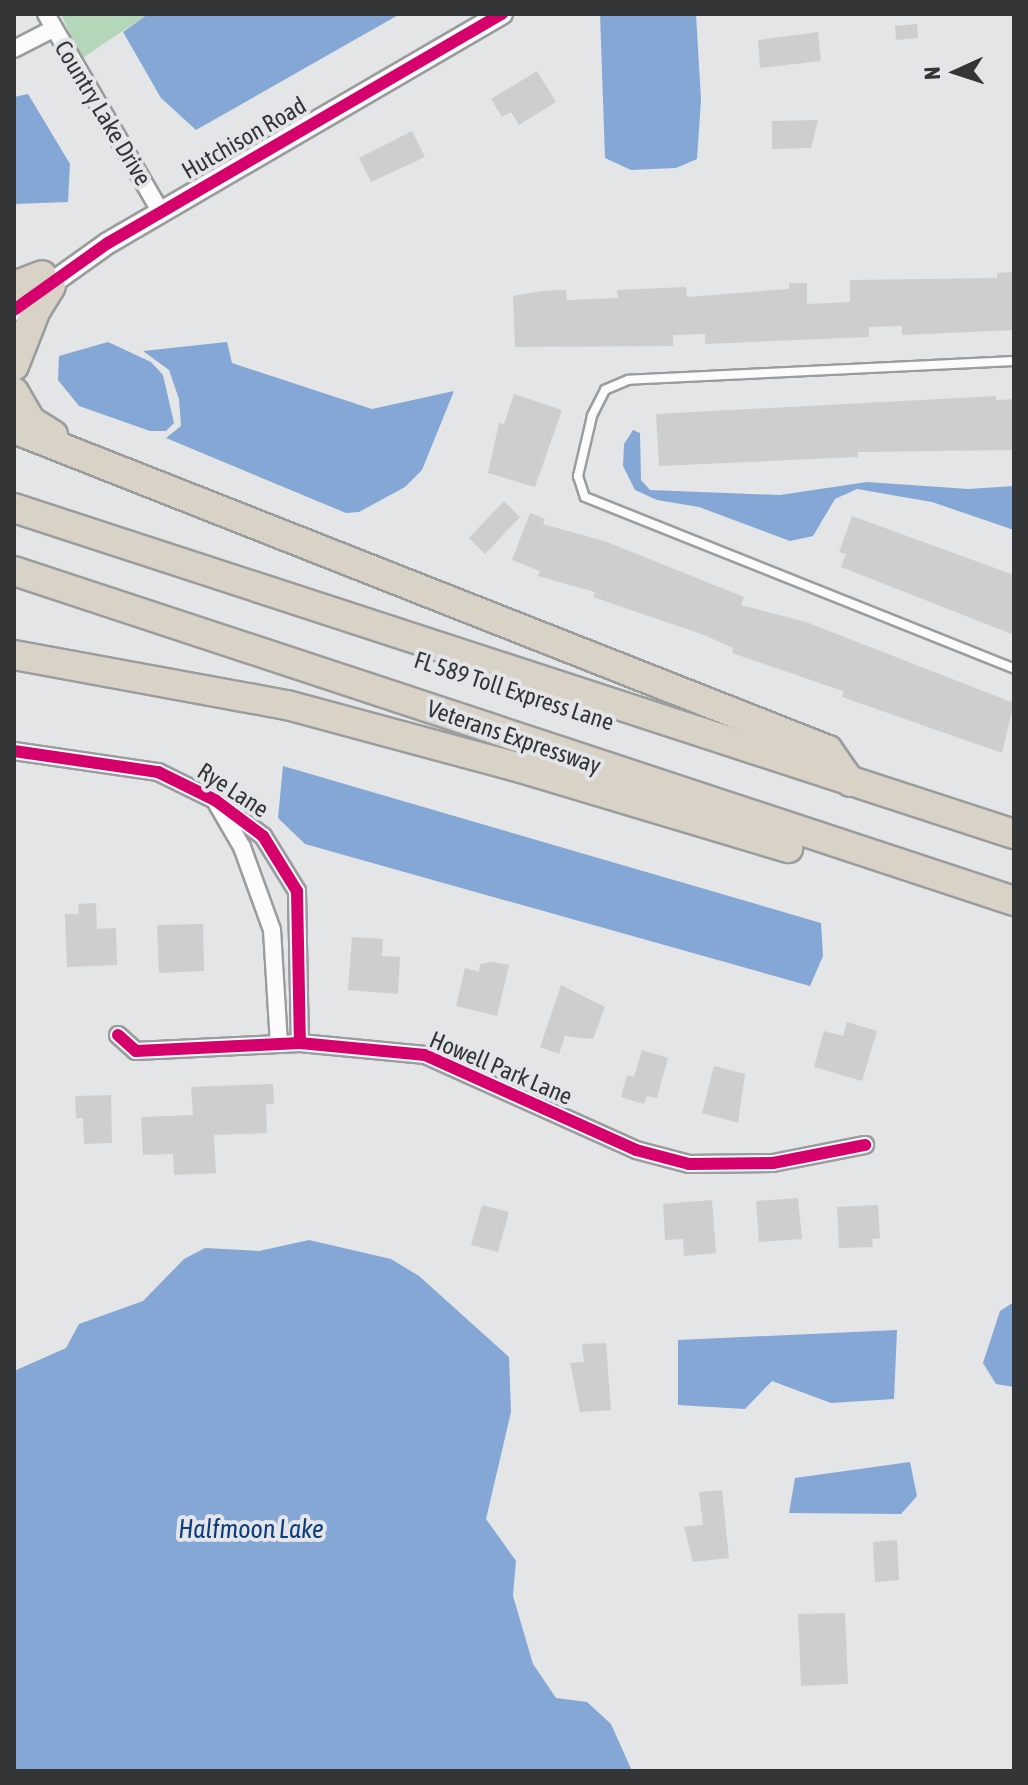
<!DOCTYPE html>
<html>
<head>
<meta charset="utf-8">
<style>
	body { margin:0 }
	#map { position:relative; width:1028px; height:1785px; overflow:hidden; background:#e4e5e7; font-family:"Asap Condensed",sans-serif }
	div>[style] { position:absolute }
	[style*='--x'] { left:calc(var(--x)*1px); top:calc(var(--y)*1px); width:calc(var(--w)*1px); rotate:calc(var(--a)*1deg) }
	.green>* { inset:0; background:#b4d6b9 }
	.water>* { inset:0; background:#84a7d6 }
	.building>* { inset:0; background:#cececf }
	.roads { filter:drop-shadow(2px 0 #9b9c9e) drop-shadow(-2px 0 #9b9c9e) drop-shadow(0 2px #9b9c9e) drop-shadow(0 -2px #9b9c9e) }
	.service>* { height:8px; margin:-4px; padding:0 4px; transform-origin:4px; border-radius:4px; background:#fbfbfb }
	.minor>* { height:16px; margin:-8px; padding:0 8px; transform-origin:8px; border-radius:8px; background:#fbfbfb }
	.tertiary>* { height:20px; margin:-10px; padding:0 10px; transform-origin:10px; border-radius:10px; background:#fbfbfb }
	.motorway>* { height:28px; margin:-14px; padding:0 14px; transform-origin:14px; border-radius:14px; background:#d9d3c7 }
	.cycleway>* { height:12px; margin:-6px; padding:0 6px; transform-origin:6px; border-radius:6px; background:#d6006c }
	span { translate:-50% -50%; white-space:nowrap; text-align:center; line-height:1.15; -webkit-text-stroke:8px #e3e5e8; paint-order:stroke }
	.street-label { font-size:24px; color:#343536 }
	.water-label { font-size:26px; color:#0b3e7b; font-style:italic }
	.frame { position:absolute; inset:0; border:16px solid #343536; pointer-events:none }
	.north { position:absolute; left:916px; top:32px; width:80px; height:80px; -webkit-text-stroke:6px #e3e5e8; paint-order:stroke; rotate:267deg; font-size:22px; font-weight:700; line-height:32px; text-align:center; color:#343536 }
	.north::after { content:''; display:block; margin:auto; width:28px; height:36px; background:#343536; clip-path:polygon(50% 0,100% 100%,50% 72%,0 100%) }
</style>
</head>
<body>
<div id="map">
	<div class="green">
		<div style="clip-path:polygon(61px 14px,148px 14px,81px 59px)"></div>
	</div>
	<div class="water">
		<div style="clip-path:polygon(148px 14px,400px 14px,196px 130px,161px 98px,123px 32px)"></div>
		<div style="clip-path:polygon(600px 14px,696px 14px,701px 100px,697px 159px,676px 168px,631px 170px,605px 158px)"></div>
		<div style="clip-path:polygon(28px 94px,70px 164px,68px 202px,14px 204px,14px 97px)"></div>
		<div style="clip-path:polygon(108px 342px,151px 362px,163px 375px,174px 423px,166px 431px,150px 431px,79px 406px,58px 380px,59px 356px)"></div>
		<div style="clip-path:polygon(227px 342px,232px 363px,372px 409px,454px 391px,422px 470px,405px 487px,359px 512px,346px 513px,166px 438px,181px 426px,179px 399px,169px 370px,143px 351px)"></div>
		<div style="clip-path:polygon(633px 430px,640px 433px,641px 480px,650px 490px,780px 495px,867px 482px,968px 489px,1014px 486px,1014px 530px,932px 502px,857px 489px,835px 499px,813px 536px,790px 541px,699px 507px,657px 500px,635px 490px,623px 466px,624px 444px)"></div>
		<div style="clip-path:polygon(283px 766px,821px 923px,823px 956px,810px 986px,305px 844px,278px 818px)"></div>
		<div style="clip-path:polygon(309px 1240px,391px 1259px,419px 1276px,509px 1357px,511px 1412px,486px 1519px,516px 1561px,513px 1596px,533px 1664px,556px 1698px,587px 1702px,611px 1724px,632px 1771px,14px 1771px,14px 1371px,66px 1348px,79px 1324px,143px 1301px,184px 1259px,205px 1248px,259px 1251px)"></div>
		<div style="clip-path:polygon(1014px 1302px,1014px 1387px,996px 1384px,983px 1363px,1000px 1311px)"></div>
		<div style="clip-path:polygon(897px 1330px,894px 1399px,831px 1403px,772px 1381px,745px 1409px,678px 1405px,678px 1340px)"></div>
		<div style="clip-path:polygon(910px 1462px,917px 1496px,901px 1514px,789px 1513px,795px 1478px)"></div>
	</div>
	<div class="building">
		<div style="clip-path:polygon(917px 24px,918px 38px,896px 40px,895px 26px)"></div>
		<div style="clip-path:polygon(818px 32px,821px 61px,760px 68px,758px 40px)"></div>
		<div style="clip-path:polygon(537px 71px,556px 102px,519px 125px,511px 112px,502px 117px,491px 99px)"></div>
		<div style="clip-path:polygon(818px 120px,811px 148px,772px 149px,772px 121px)"></div>
		<div style="clip-path:polygon(412px 131px,425px 157px,371px 182px,359px 158px)"></div>
		<div style="clip-path:polygon(1012px 272px,1014px 330px,902px 335px,902px 326px,869px 327px,869px 337px,705px 344px,705px 334px,673px 335px,673px 346px,515px 347px,513px 296px,542px 291px,566px 290px,567px 300px,618px 298px,617px 290px,686px 287px,687px 297px,789px 289px,789px 283px,807px 283px,807px 304px,850px 302px,850px 280px,997px 278px,997px 273px)"></div>
		<div style="clip-path:polygon(514px 394px,562px 410px,535px 487px,488px 473px,499px 423px,504px 424px)"></div>
		<div style="clip-path:polygon(996px 396px,996px 400px,1014px 399px,1014px 450px,858px 452px,858px 457px,659px 466px,656px 414px)"></div>
		<div style="clip-path:polygon(504px 501px,520px 517px,485px 554px,469px 538px)"></div>
		<div style="clip-path:polygon(530px 513px,545px 519px,543px 524px,607px 542px,744px 597px,741px 605px,806px 622px,1014px 703px,1002px 753px,842px 697px,843px 691px,732px 653px,733px 648px,704px 635px,593px 597px,595px 592px,538px 576px,540px 571px,512px 560px)"></div>
		<div style="clip-path:polygon(852px 516px,1014px 575px,1014px 635px,841px 567px,846px 554px,839px 552px)"></div>
		<div style="clip-path:polygon(96px 903px,97px 929px,116px 928px,117px 965px,67px 967px,65px 914px,79px 914px,78px 904px)"></div>
		<div style="clip-path:polygon(203px 924px,204px 971px,159px 973px,157px 925px)"></div>
		<div style="clip-path:polygon(352px 937px,383px 939px,382px 956px,400px 957px,398px 994px,348px 990px)"></div>
		<div style="clip-path:polygon(491px 962px,509px 965px,497px 1016px,456px 1006px,465px 968px,479px 972px,480px 964px)"></div>
		<div style="clip-path:polygon(561px 985px,605px 1007px,593px 1039px,565px 1036px,559px 1054px,540px 1047px)"></div>
		<div style="clip-path:polygon(847px 1022px,877px 1031px,862px 1081px,814px 1067px,824px 1031px,843px 1036px)"></div>
		<div style="clip-path:polygon(642px 1050px,668px 1058px,657px 1098px,647px 1096px,644px 1104px,621px 1097px,627px 1075px,634px 1077px)"></div>
		<div style="clip-path:polygon(714px 1066px,745px 1074px,738px 1123px,702px 1113px)"></div>
		<div style="clip-path:polygon(273px 1084px,274px 1104px,266px 1104px,267px 1133px,214px 1135px,216px 1173px,174px 1175px,173px 1154px,143px 1155px,141px 1117px,193px 1115px,191px 1087px)"></div>
		<div style="clip-path:polygon(111px 1095px,112px 1143px,84px 1144px,83px 1118px,76px 1118px,75px 1096px)"></div>
		<div style="clip-path:polygon(798px 1198px,802px 1239px,759px 1242px,756px 1201px)"></div>
		<div style="clip-path:polygon(712px 1200px,716px 1253px,684px 1256px,683px 1239px,665px 1240px,663px 1204px)"></div>
		<div style="clip-path:polygon(482px 1205px,509px 1212px,498px 1252px,471px 1245px)"></div>
		<div style="clip-path:polygon(878px 1205px,880px 1238px,872px 1239px,873px 1247px,839px 1248px,837px 1207px)"></div>
		<div style="clip-path:polygon(606px 1343px,611px 1410px,580px 1412px,570px 1363px,584px 1362px,582px 1344px)"></div>
		<div style="clip-path:polygon(722px 1490px,729px 1558px,693px 1562px,684px 1527px,703px 1525px,699px 1492px)"></div>
		<div style="clip-path:polygon(897px 1540px,899px 1580px,875px 1582px,873px 1542px)"></div>
		<div style="clip-path:polygon(845px 1613px,848px 1684px,801px 1686px,798px 1614px)"></div>
	</div>
	<div class="roads">
		<div class="service">
			<div style="--x:1014;--y:361;--w:386;--a:177.2"></div>
			<div style="--x:628;--y:380;--w:25;--a:157"></div>
			<div style="--x:605;--y:390;--w:29;--a:117"></div>
			<div style="--x:592;--y:416;--w:62;--a:103.1"></div>
			<div style="--x:578;--y:476;--w:22;--a:72"></div>
			<div style="--x:585;--y:497;--w:462;--a:21.8"></div>
		</div>
		<div class="minor">
			<div style="--x:46;--y:14;--w:229;--a:59.9"></div>
			<div style="--x:14;--y:49;--w:44;--a:-27.1"></div>
			<div style="--x:14;--y:751;--w:146;--a:8.3"></div>
			<div style="--x:158;--y:772;--w:64;--a:26.2"></div>
			<div style="--x:215;--y:800;--w:60;--a:36.9"></div>
			<div style="--x:263;--y:836;--w:65;--a:58.3"></div>
			<div style="--x:297;--y:891;--w:152;--a:88.9"></div>
			<div style="--x:217;--y:804;--w:50;--a:59.8"></div>
			<div style="--x:242;--y:847;--w:88;--a:70.1"></div>
			<div style="--x:272;--y:930;--w:113;--a:86.5"></div>
			<div style="--x:118;--y:1035;--w:24;--a:42"></div>
			<div style="--x:136;--y:1051;--w:164;--a:-2.8"></div>
			<div style="--x:300;--y:1043;--w:126;--a:5.5"></div>
			<div style="--x:425;--y:1055;--w:231;--a:24.2"></div>
			<div style="--x:636;--y:1150;--w:55;--a:14.8"></div>
			<div style="--x:689;--y:1164;--w:84;--a:-0.7"></div>
			<div style="--x:773;--y:1163;--w:94;--a:-11.1"></div>
		</div>
		<div class="tertiary">
			<div style="--x:14;--y:310;--w:115;--a:-35.5"></div>
			<div style="--x:108;--y:243;--w:456;--a:-30.2"></div>
		</div>
		<div class="motorway">
			<div style="--x:14;--y:286;--w:30;--a:-21"></div>
			<div style="--x:14;--y:366;--w:60;--a:-68.6"></div>
			<div style="--x:36;--y:310;--w:28;--a:-58"></div>
			<div style="--x:14;--y:392;--w:34;--a:60"></div>
			<div style="--x:31;--y:421;--w:26;--a:32"></div>
			<div style="--x:14;--y:429;--w:875;--a:21.52"></div>
			<div style="--x:828;--y:750;--w:39;--a:55"></div>
			<div style="--x:14;--y:508;--w:1052;--a:18.06"></div>
			<div style="--x:14;--y:571;--w:1053;--a:18.26"></div>
			<div style="--x:14;--y:655;--w:278;--a:10.4"></div>
			<div style="--x:287;--y:705;--w:242;--a:15.1"></div>
			<div style="--x:521;--y:768;--w:279;--a:16.7"></div>
		</div>
	</div>
	<div class="cycleway">
		<div style="--x:14;--y:310;--w:115;--a:-35.5"></div>
		<div style="--x:108;--y:243;--w:456;--a:-30.2"></div>
		<div style="--x:14;--y:751;--w:146;--a:8.3"></div>
		<div style="--x:158;--y:772;--w:64;--a:26.2"></div>
		<div style="--x:215;--y:800;--w:60;--a:36.9"></div>
		<div style="--x:263;--y:836;--w:65;--a:58.3"></div>
		<div style="--x:297;--y:891;--w:152;--a:88.9"></div>
		<div style="--x:118;--y:1035;--w:24;--a:42"></div>
		<div style="--x:136;--y:1051;--w:164;--a:-2.8"></div>
		<div style="--x:300;--y:1043;--w:126;--a:5.5"></div>
		<div style="--x:425;--y:1055;--w:231;--a:24.2"></div>
		<div style="--x:636;--y:1150;--w:55;--a:14.8"></div>
		<div style="--x:689;--y:1164;--w:84;--a:-0.7"></div>
		<div style="--x:773;--y:1163;--w:94;--a:-11.1"></div>
	</div>
	<div class="street-label">
		<span style="left:103px;top:113px;rotate:59deg">Country Lake Drive</span>
		<span style="left:244px;top:138px;rotate:-30deg">Hutchison Road</span>
		<span style="left:514px;top:691px;rotate:18deg">FL 589 Toll Express Lane</span>
		<span style="left:514px;top:737px;rotate:19deg">Veterans Expressway</span>
		<span style="left:233px;top:790px;rotate:33deg">Rye Lane</span>
		<span style="left:501px;top:1068px;rotate:23deg">Howell Park Lane</span>
	</div>
	<div class="water-label">
		<span style="left:251px;top:1530px">Halfmoon Lake</span>
	</div>
	<div class="frame"></div>
	<div class="north">N</div>
</div>
</body>
</html>
